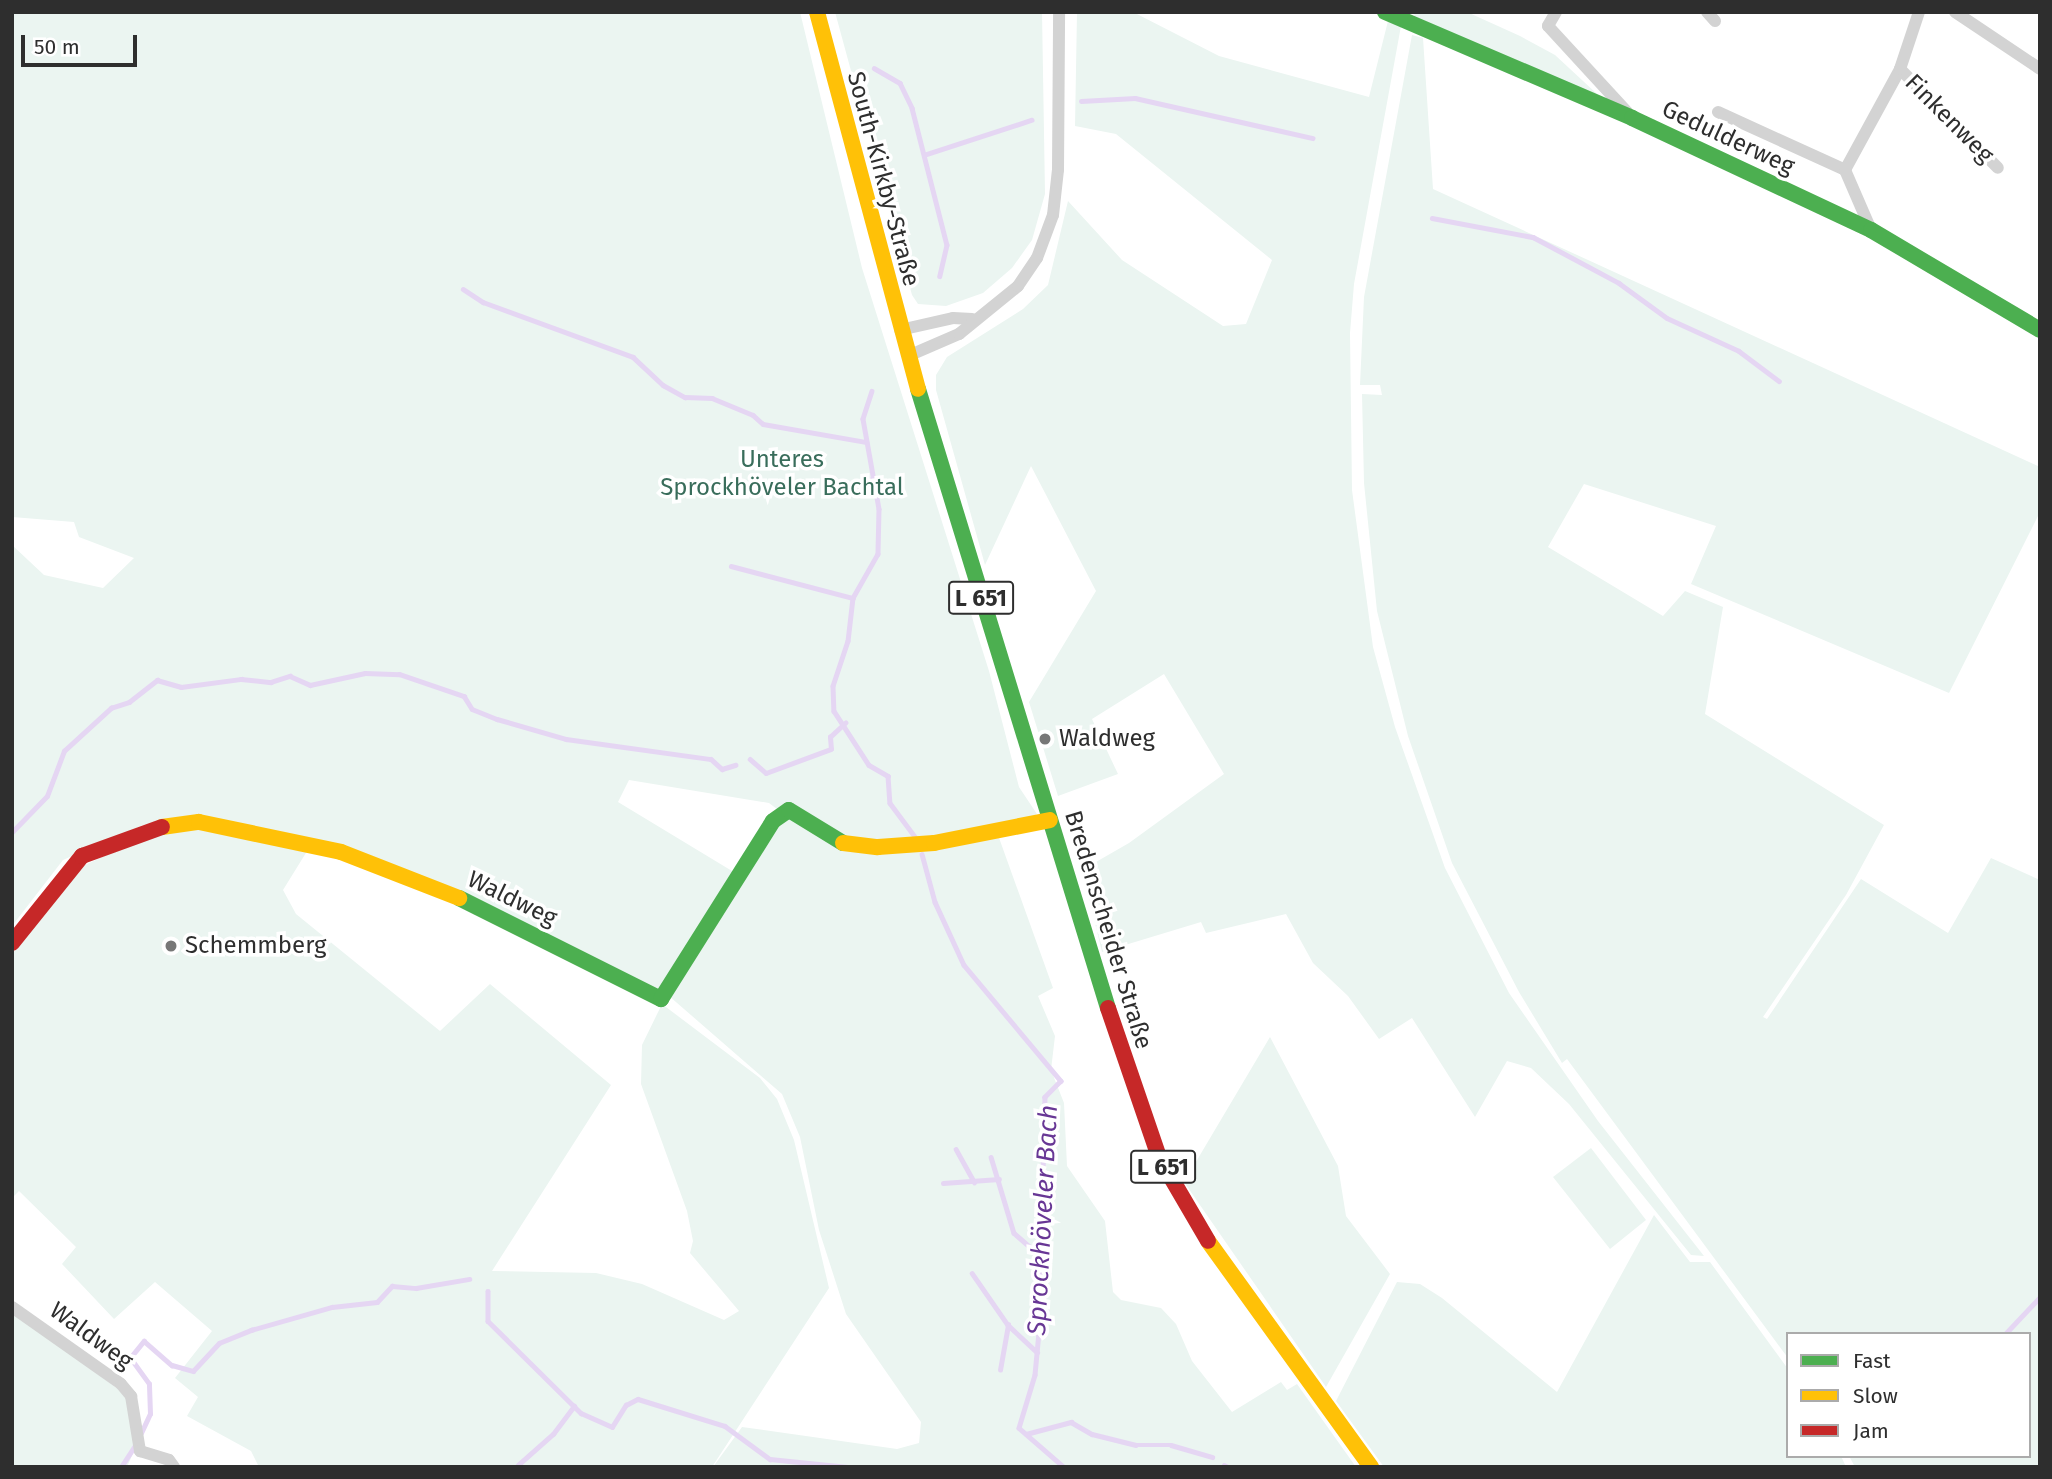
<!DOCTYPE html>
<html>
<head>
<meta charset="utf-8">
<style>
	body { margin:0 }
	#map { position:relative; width:2052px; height:1479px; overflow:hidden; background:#fff; font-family:"Fira Sans",sans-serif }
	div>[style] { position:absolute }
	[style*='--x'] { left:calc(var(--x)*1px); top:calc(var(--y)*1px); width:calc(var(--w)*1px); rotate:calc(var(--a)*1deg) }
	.green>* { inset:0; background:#ebf5f1 }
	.stream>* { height:4.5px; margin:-2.25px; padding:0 2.25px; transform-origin:2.25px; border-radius:2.25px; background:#e5d6f3 }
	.street>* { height:12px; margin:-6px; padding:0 6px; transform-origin:6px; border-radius:6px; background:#d3d3d3 }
	.fast>* { height:16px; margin:-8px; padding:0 8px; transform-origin:8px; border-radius:8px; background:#4caf50 }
	.slow>* { height:16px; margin:-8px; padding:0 8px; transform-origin:8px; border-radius:8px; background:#ffc107 }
	.jam>* { height:16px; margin:-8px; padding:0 8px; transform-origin:8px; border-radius:8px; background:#c62828 }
	.dots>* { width:19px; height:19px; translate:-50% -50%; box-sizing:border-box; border:4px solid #fff; border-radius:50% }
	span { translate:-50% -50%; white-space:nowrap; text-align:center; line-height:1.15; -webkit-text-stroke:7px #fff; paint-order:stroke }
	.shield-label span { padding:2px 5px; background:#fff; border:2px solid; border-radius:5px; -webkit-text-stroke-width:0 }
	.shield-label { font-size:23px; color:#2e2e2e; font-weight:700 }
	.street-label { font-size:24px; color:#2e2e2e }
	.park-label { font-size:24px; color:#396d5b }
	.poi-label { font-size:24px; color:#2e2e2e }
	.left { translate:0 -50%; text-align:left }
	.water-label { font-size:26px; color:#683795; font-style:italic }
	.frame { position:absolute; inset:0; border:14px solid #2e2e2e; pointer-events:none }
	.legend { position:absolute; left:1786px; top:1332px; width:245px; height:126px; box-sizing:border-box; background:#fff; border:2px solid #ababab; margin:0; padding:9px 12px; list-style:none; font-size:21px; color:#2e2e2e }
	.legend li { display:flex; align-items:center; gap:14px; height:35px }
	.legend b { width:35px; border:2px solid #ababab }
	.scale { position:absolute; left:21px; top:35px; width:116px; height:32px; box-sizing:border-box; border:4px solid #2e2e2e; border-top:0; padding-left:9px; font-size:21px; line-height:24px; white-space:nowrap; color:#2e2e2e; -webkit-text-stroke:5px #fff; paint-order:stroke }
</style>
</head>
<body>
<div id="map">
	<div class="green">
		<div style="clip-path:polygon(12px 12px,800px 12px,862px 268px,989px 671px,1019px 787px,1037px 814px,998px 835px,1053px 988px,1038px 996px,1055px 1036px,1051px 1070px,1064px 1103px,1067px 1166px,1105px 1221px,1113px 1292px,1121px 1300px,1161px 1308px,1176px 1324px,1192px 1361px,1232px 1412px,1281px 1382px,1287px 1390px,1297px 1384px,1356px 1467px,713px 1467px,742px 1427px,897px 1449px,919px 1443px,921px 1422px,846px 1314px,819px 1230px,800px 1137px,782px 1094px,669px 996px,777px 809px,769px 803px,629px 780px,618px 802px,737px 874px,658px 996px,342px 849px,143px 825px,63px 860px,12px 926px,12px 545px,44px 575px,103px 588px,134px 558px,79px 537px,74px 522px,12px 517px)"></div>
		<div style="clip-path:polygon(835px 12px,1042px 12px,1045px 194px,1032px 240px,1012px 268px,983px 293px,946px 306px,918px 304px,912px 295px)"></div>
		<div style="clip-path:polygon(1077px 12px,1133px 12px,1219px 56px,1369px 97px,1388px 21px,1401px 26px,1354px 284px,1350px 333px,1352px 490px,1373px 647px,1395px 727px,1445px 868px,1509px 993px,1598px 1121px,1704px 1256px,1691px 1255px,1569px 1104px,1531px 1068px,1507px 1061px,1475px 1117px,1412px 1018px,1379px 1039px,1348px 996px,1313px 963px,1286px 914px,1206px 933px,1201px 922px,1102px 952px,1082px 870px,1129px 843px,1224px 774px,1164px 674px,1092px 719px,1118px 774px,1058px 796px,1029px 702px,1096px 591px,1031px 466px,985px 565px,936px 390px,936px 375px,947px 357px,1023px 309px,1048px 285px,1068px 201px,1122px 260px,1223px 326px,1246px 324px,1272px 260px,1116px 134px,1075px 126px)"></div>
		<div style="clip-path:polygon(1415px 12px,1467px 12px,1520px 36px,1555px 55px,1610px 106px,1413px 20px)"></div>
		<div style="clip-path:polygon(1412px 35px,1423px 38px,1433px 189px,2040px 467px,2040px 512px,1949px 693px,1691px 584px,1716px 526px,1584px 484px,1548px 547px,1663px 616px,1685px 591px,1723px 607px,1705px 714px,1884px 825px,1846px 895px,1763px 1017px,1767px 1019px,1861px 879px,1948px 933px,1991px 858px,2040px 880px,2040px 1467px,1855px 1467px,1849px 1456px,2029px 1456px,2029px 1334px,1788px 1334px,1788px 1358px,1567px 1059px,1562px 1063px,1519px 992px,1452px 863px,1408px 736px,1377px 611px,1364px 483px,1362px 394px,1382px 395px,1380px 385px,1360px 385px,1364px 297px)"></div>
		<div style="clip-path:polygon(198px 829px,309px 848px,283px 890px,296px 914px,440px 1031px,490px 984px,611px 1085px,492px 1271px,596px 1273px,642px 1284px,724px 1320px,739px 1311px,690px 1253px,693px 1241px,687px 1211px,641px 1084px,642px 1045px,662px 1004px,760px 1078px,777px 1099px,794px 1140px,829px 1288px,712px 1467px,259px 1467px,251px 1451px,187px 1416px,198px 1397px,175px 1378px,212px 1331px,155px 1282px,114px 1319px,62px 1264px,76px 1247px,19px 1191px,12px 1198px,12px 955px,32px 920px,74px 870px,146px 837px)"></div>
		<div style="clip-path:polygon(1270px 1037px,1338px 1166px,1346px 1216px,1390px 1274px,1326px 1387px,1184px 1182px)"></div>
		<div style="clip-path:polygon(1591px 1148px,1646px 1220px,1610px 1249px,1553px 1177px)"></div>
		<div style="clip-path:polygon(1654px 1215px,1690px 1262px,1710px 1262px,1788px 1369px,1788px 1456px,1841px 1456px,1846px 1467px,1384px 1467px,1336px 1401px,1397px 1282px,1420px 1284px,1442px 1298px,1557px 1392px)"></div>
		<div style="clip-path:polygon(12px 1312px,129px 1397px,134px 1451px,127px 1467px,12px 1467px)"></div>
	</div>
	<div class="stream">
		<div style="--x:874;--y:68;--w:30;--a:30"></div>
		<div style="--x:900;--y:83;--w:28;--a:64"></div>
		<div style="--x:912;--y:108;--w:141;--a:75.7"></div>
		<div style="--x:947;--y:245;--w:32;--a:103"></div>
		<div style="--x:1081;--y:101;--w:54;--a:-3.2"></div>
		<div style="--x:1135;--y:98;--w:182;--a:12.7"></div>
		<div style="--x:924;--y:155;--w:113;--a:-18.1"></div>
		<div style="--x:1432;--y:218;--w:103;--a:10.7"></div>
		<div style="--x:1533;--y:237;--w:98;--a:28.1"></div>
		<div style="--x:1619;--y:283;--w:59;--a:36.1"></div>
		<div style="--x:1667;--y:318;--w:79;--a:24.6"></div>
		<div style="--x:1739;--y:351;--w:50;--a:36.9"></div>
		<div style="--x:463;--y:289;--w:24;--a:33"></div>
		<div style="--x:483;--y:302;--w:160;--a:20.1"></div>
		<div style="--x:633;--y:357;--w:41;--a:43"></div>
		<div style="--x:663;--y:385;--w:25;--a:29"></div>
		<div style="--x:685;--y:397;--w:27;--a:2"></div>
		<div style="--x:712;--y:398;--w:44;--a:22.5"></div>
		<div style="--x:753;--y:415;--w:13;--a:42"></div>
		<div style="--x:763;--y:424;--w:105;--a:9.9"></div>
		<div style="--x:872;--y:391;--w:29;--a:108"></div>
		<div style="--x:863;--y:419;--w:91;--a:79.9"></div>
		<div style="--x:879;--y:509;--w:45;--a:91.3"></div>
		<div style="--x:878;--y:554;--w:51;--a:119.6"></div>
		<div style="--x:853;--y:598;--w:43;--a:96.6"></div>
		<div style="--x:848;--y:641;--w:47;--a:108.4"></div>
		<div style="--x:833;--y:686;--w:25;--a:88"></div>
		<div style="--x:834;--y:711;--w:64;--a:57.1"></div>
		<div style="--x:869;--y:765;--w:22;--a:30"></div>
		<div style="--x:888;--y:776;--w:27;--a:86"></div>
		<div style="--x:890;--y:803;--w:44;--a:53.4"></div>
		<div style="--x:855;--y:482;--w:18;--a:-9"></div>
		<div style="--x:731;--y:566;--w:126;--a:14.7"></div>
		<div style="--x:750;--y:759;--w:21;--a:41"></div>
		<div style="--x:766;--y:773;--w:69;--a:-20.3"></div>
		<div style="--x:831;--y:749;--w:12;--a:-95"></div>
		<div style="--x:830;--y:737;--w:21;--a:-43"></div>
		<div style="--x:12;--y:832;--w:50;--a:-45.8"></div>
		<div style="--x:47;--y:796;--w:48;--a:-69.3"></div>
		<div style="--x:64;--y:751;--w:64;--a:-42.5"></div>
		<div style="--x:111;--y:708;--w:19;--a:-18"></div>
		<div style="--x:129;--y:702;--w:36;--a:-38"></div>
		<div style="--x:157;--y:680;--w:25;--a:16"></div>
		<div style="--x:181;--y:687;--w:61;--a:-7.6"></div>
		<div style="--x:241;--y:679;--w:30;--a:6"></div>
		<div style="--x:271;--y:682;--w:20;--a:-18"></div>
		<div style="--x:290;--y:676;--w:22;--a:24"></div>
		<div style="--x:310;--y:685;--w:56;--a:-12.3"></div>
		<div style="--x:365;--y:673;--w:34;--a:2"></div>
		<div style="--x:399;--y:674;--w:69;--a:18.7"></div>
		<div style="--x:464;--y:696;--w:15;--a:58"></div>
		<div style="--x:472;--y:709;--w:27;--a:22"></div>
		<div style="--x:497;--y:719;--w:72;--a:16.2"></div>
		<div style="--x:566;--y:739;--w:146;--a:7.9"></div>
		<div style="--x:711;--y:759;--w:15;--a:42"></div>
		<div style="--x:722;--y:769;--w:14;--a:-17"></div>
		<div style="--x:922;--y:854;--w:50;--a:74.8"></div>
		<div style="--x:935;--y:902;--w:69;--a:65.3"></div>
		<div style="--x:964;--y:965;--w:151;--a:50.1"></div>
		<div style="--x:1061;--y:1081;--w:23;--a:135"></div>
		<div style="--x:1045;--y:1097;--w:235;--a:91.5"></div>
		<div style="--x:1039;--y:1332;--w:43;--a:95.3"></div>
		<div style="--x:1035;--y:1375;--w:55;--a:106.8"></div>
		<div style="--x:1019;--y:1428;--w:60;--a:40.9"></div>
		<div style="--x:956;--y:1149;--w:38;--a:61"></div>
		<div style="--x:991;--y:1157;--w:79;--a:73.2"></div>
		<div style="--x:1014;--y:1233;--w:33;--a:41"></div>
		<div style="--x:943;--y:1183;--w:56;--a:-4.1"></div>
		<div style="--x:972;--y:1273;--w:63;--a:55.3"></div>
		<div style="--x:1008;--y:1325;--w:40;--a:43"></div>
		<div style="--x:488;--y:1291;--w:30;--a:90"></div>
		<div style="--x:488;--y:1321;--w:131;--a:44.7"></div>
		<div style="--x:581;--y:1413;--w:34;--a:24"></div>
		<div style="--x:612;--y:1427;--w:26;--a:-58"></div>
		<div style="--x:626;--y:1405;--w:13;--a:-27"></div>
		<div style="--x:638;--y:1399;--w:91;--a:17.2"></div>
		<div style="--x:725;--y:1426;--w:56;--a:36.3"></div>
		<div style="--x:770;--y:1459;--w:78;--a:5.9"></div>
		<div style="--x:2005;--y:1334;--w:51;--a:-46.6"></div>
		<div style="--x:1000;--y:1370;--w:46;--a:-79.9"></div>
		<div style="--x:141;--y:1433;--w:21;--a:-65"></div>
		<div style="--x:150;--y:1414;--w:30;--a:-92"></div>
		<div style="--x:149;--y:1384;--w:32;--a:-126"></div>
		<div style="--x:130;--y:1358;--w:22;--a:-51"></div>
		<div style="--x:144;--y:1341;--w:37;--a:41"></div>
		<div style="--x:172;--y:1365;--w:22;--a:16"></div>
		<div style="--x:193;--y:1371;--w:38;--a:-47"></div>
		<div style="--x:219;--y:1343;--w:35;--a:-22"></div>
		<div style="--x:251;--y:1330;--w:84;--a:-15.9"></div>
		<div style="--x:332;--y:1307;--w:45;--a:-6.3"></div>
		<div style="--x:377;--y:1302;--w:22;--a:-47"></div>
		<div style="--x:392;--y:1286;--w:24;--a:5"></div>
		<div style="--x:416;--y:1288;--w:54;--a:-9.6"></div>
		<div style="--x:1026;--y:1434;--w:47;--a:-14.9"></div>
		<div style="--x:1071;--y:1422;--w:24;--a:30"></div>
		<div style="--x:1092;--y:1434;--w:45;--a:14"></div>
		<div style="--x:1136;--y:1445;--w:35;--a:0"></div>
		<div style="--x:1171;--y:1445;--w:43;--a:16.3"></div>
		<div style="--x:518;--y:1465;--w:47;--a:-41.5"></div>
		<div style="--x:553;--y:1434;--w:35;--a:-53"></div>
		<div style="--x:1224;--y:1465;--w:4;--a:27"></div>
		<div style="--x:121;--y:1467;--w:27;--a:-57"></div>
	</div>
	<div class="street">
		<div style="--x:1556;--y:12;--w:16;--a:120"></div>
		<div style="--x:1548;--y:26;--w:117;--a:47.4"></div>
		<div style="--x:1707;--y:12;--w:12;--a:48"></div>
		<div style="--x:1955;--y:12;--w:102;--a:33.8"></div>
		<div style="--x:1900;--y:69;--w:139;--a:45.3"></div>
		<div style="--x:1718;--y:112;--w:140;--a:24.5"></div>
		<div style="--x:1871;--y:230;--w:65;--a:-113.4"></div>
		<div style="--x:1845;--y:170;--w:115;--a:-61.4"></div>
		<div style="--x:1900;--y:69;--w:60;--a:-71.6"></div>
		<div style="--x:900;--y:330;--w:54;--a:-12.8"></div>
		<div style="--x:953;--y:318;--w:19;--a:3"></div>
		<div style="--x:908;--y:356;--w:56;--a:-23.3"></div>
		<div style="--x:959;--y:334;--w:76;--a:-39.1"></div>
		<div style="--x:1018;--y:286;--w:34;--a:-56"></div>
		<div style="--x:1037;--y:258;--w:46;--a:-69.6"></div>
		<div style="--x:1053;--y:215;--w:45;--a:-83.7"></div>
		<div style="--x:1058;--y:170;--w:158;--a:-89.6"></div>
		<div style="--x:12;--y:1307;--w:133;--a:35.2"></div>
		<div style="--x:121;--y:1384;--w:16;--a:50"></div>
		<div style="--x:131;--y:1396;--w:56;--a:80.7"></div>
		<div style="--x:140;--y:1451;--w:30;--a:17"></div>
		<div style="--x:169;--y:1460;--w:9;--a:54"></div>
	</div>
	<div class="fast">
		<div style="--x:1385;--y:12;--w:269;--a:23.2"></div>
		<div style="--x:1632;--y:118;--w:264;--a:25.1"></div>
		<div style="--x:1871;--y:230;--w:196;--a:30.6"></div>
		<div style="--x:918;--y:389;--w:648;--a:72.94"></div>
		<div style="--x:459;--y:898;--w:226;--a:26.6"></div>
		<div style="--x:661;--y:999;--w:210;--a:-57.8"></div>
		<div style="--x:773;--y:821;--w:19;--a:-35"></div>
		<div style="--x:789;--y:810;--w:63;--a:31.4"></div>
	</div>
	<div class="slow">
		<div style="--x:817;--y:12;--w:390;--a:75"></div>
		<div style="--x:162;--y:827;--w:37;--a:-8"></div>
		<div style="--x:199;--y:822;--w:145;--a:11.9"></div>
		<div style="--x:341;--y:852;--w:127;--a:21.3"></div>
		<div style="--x:843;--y:843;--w:35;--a:7"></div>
		<div style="--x:878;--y:847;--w:56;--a:-4.1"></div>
		<div style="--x:934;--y:843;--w:118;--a:-11.2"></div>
		<div style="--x:1208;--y:1241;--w:279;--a:54.2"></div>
	</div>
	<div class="jam">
		<div style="--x:12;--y:943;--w:112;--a:-51.2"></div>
		<div style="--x:82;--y:856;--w:85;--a:-19.9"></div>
		<div style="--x:1108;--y:1008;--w:157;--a:71.1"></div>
		<div style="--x:1159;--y:1157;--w:97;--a:59.7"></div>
	</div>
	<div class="dots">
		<div style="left:1045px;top:739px;background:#777"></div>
		<div style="left:171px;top:946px;background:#777"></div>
	</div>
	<div class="shield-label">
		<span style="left:981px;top:598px">L 651</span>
		<span style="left:1163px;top:1167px">L 651</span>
	</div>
	<div class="street-label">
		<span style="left:1949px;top:119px;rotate:45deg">Finkenweg</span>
		<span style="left:1728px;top:138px;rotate:25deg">Gedulderweg</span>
		<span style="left:883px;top:179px;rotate:75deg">South-Kirkby-Straße</span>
		<span style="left:512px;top:899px;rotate:26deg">Waldweg</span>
		<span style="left:1108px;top:930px;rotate:73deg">Bredenscheider Straße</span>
		<span style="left:91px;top:1336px;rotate:36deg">Waldweg</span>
	</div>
	<div class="park-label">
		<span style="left:782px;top:474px">Unteres<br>Sprockhöveler Bachtal</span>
	</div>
	<div class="poi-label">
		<span class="left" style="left:1059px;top:739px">Waldweg</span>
		<span class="left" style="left:185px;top:946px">Schemmberg</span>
	</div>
	<div class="water-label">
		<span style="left:1043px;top:1220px;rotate:-87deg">Sprockhöveler Bach</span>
	</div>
	<div class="frame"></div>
	<ul class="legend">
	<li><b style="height:9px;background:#4caf50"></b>Fast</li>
	<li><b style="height:9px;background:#ffc107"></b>Slow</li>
	<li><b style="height:9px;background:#c62828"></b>Jam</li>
	</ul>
	<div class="scale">50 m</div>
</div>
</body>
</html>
